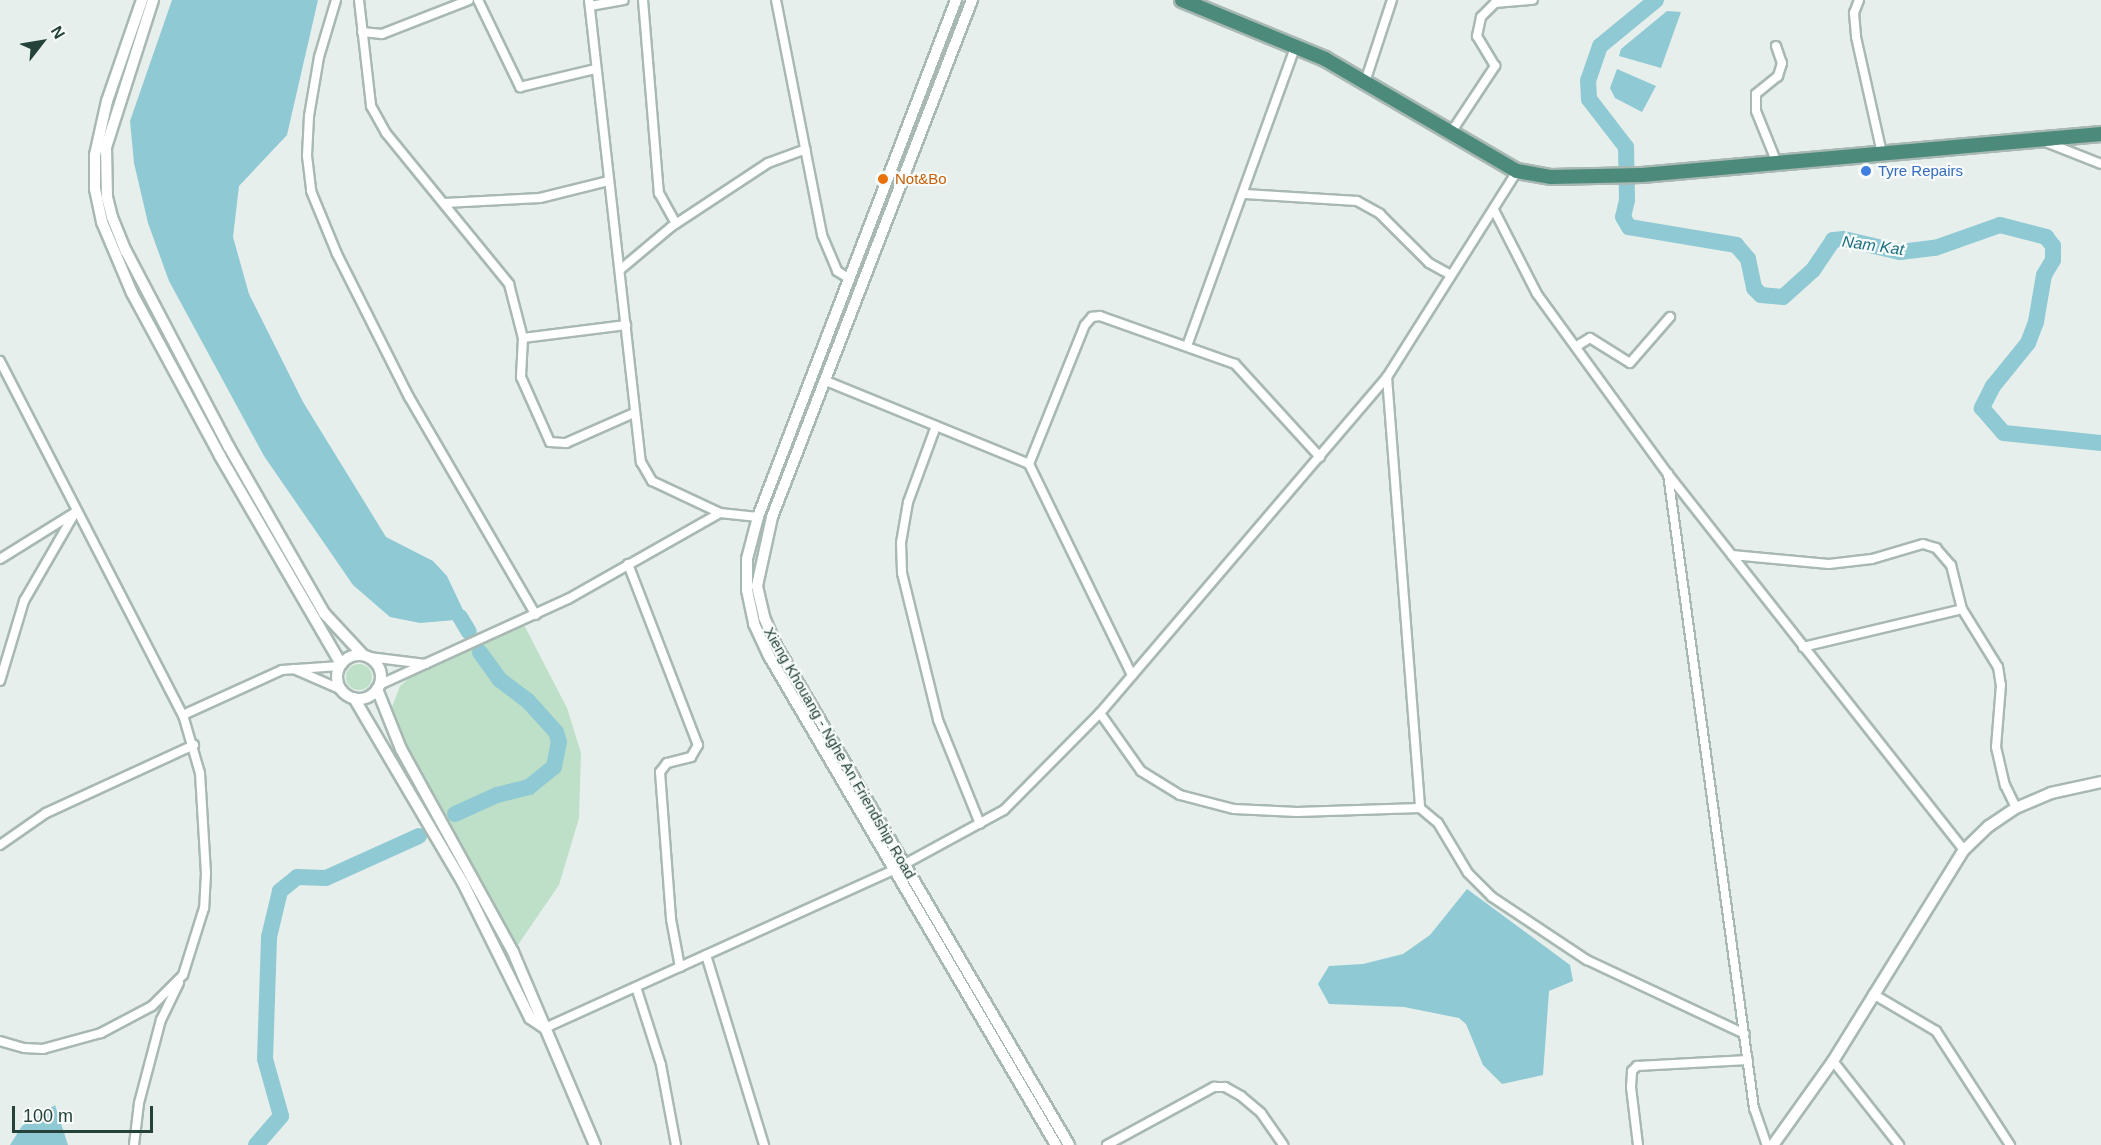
<!DOCTYPE html>
<html>
<head>
<meta charset="utf-8">
<style>
	body { margin:0 }
	#map { position:relative; width:2101px; height:1145px; overflow:hidden; background:#e6efeb; font-family:Arial,sans-serif }
	div>[style] { position:absolute }
	[style*='--x'] { left:calc(var(--x)*1px); top:calc(var(--y)*1px); width:calc(var(--w)*1px); rotate:calc(var(--a)*1deg) }
	.green>* { inset:0; background:#bfe0c8 }
	.round { border-radius:50% }
	.water>* { inset:0; background:#8ec9d4 }
	.river>* { height:16px; margin:-8px; padding:0 8px; transform-origin:8px; border-radius:8px; background:#8ec9d4 }
	.roads { filter:drop-shadow(2px 0 #a8b8b2) drop-shadow(-2px 0 #a8b8b2) drop-shadow(0 2px #a8b8b2) drop-shadow(0 -2px #a8b8b2) }
	.minor>* { height:8px; margin:-4px; padding:0 4px; transform-origin:4px; border-radius:4px; background:#fff }
	.tertiary>* { height:10px; margin:-5px; padding:0 5px; transform-origin:5px; border-radius:5px; background:#fff }
	.tertiary>.ring { margin:-5px; padding:0; box-sizing:content-box; background:none; border:10px solid #fff; border-radius:50% }
	.trunk>* { height:14px; margin:-7px; padding:0 7px; transform-origin:7px; border-radius:7px; background:#4c8a7c }
	.dots>* { width:16px; height:16px; translate:-50% -50%; box-sizing:border-box; border:3px solid #f7fbf9; border-radius:50% }
	span { translate:-50% -50%; white-space:nowrap; text-align:center; line-height:1.15; -webkit-text-stroke:4.5px #f7fbf9; paint-order:stroke }
	.shop-label { font-size:15px; color:#366cbe }
	.left { translate:0 -50%; text-align:left }
	.food-label { font-size:15px; color:#c56008 }
	.street-label { font-size:15px; color:#24423a }
	.water-label { font-size:16px; color:#1c6f80; font-style:italic }
	.north { position:absolute; left:12px; top:12px; width:60px; height:60px; -webkit-text-stroke:4px #f7fbf9; paint-order:stroke; rotate:59deg; font-size:16px; font-weight:700; line-height:24px; text-align:center; color:#24423a }
	.north::after { content:''; display:block; margin:auto; width:21px; height:27px; background:#24423a; clip-path:polygon(50% 0,100% 100%,50% 72%,0 100%) }
	.scale { position:absolute; left:12px; top:1106px; width:141px; height:27px; box-sizing:border-box; border:3px solid #24423a; border-top:0; padding-left:8px; font-size:18px; line-height:21px; white-space:nowrap; color:#24423a; -webkit-text-stroke:4px #f7fbf9; paint-order:stroke }
</style>
</head>
<body>
<div id="map">
	<div class="green">
		<div style="clip-path:polygon(522px 621px,567px 708px,581px 753px,579px 818px,559px 885px,513px 952px,401px 749px,392px 707px,400px 686px,426px 664px)"></div>
		<div class="round" style="left:346px;top:664px;width:26px;height:26px"></div>
	</div>
	<div class="water">
		<div style="clip-path:polygon(172px 0,318px 0,287px 135px,239px 186px,233px 237px,249px 294px,303px 402px,386px 537px,433px 561px,447px 576px,464px 612px,455px 620px,420px 623px,390px 617px,353px 585px,264px 456px,169px 281px,148px 223px,134px 163px,130px 121px)"></div>
		<div style="clip-path:polygon(1667px 11px,1681px 12px,1661px 68px,1619px 56px,1621px 49px)"></div>
		<div style="clip-path:polygon(1617px 69px,1656px 86px,1642px 112px,1615px 98px,1610px 88px)"></div>
		<div style="clip-path:polygon(1467px 889px,1570px 965px,1573px 981px,1549px 991px,1543px 1075px,1502px 1084px,1483px 1065px,1466px 1024px,1459px 1018px,1404px 1007px,1329px 1004px,1318px 984px,1329px 966px,1363px 964px,1403px 954px,1430px 935px)"></div>
		<div style="clip-path:polygon(55px 1105px,68px 1145px,10px 1145px,22px 1126px)"></div>
	</div>
	<div class="river">
		<div style="--x:1656;--y:0;--w:72;--a:140.6"></div>
		<div style="--x:1600;--y:46;--w:36;--a:109"></div>
		<div style="--x:1588;--y:80;--w:19;--a:87"></div>
		<div style="--x:1589;--y:99;--w:61;--a:52.4"></div>
		<div style="--x:1626;--y:147;--w:53;--a:88.9"></div>
		<div style="--x:1627;--y:200;--w:17;--a:103"></div>
		<div style="--x:1623;--y:217;--w:12;--a:59"></div>
		<div style="--x:1629;--y:227;--w:109;--a:9.5"></div>
		<div style="--x:1736;--y:245;--w:18;--a:49"></div>
		<div style="--x:1748;--y:259;--w:30;--a:78"></div>
		<div style="--x:1754;--y:288;--w:10;--a:45"></div>
		<div style="--x:1761;--y:295;--w:22;--a:5"></div>
		<div style="--x:1783;--y:297;--w:40;--a:-42"></div>
		<div style="--x:1813;--y:270;--w:36;--a:-56"></div>
		<div style="--x:1833;--y:240;--w:11;--a:-5"></div>
		<div style="--x:1844;--y:239;--w:57;--a:13.1"></div>
		<div style="--x:1900;--y:252;--w:35;--a:-7"></div>
		<div style="--x:1935;--y:248;--w:69;--a:-19.5"></div>
		<div style="--x:2000;--y:225;--w:48;--a:14.6"></div>
		<div style="--x:2046;--y:237;--w:11;--a:52"></div>
		<div style="--x:2053;--y:246;--w:14;--a:90"></div>
		<div style="--x:2053;--y:260;--w:17;--a:121"></div>
		<div style="--x:2044;--y:275;--w:48;--a:99.7"></div>
		<div style="--x:2036;--y:322;--w:22;--a:111"></div>
		<div style="--x:2028;--y:343;--w:55;--a:129.1"></div>
		<div style="--x:1993;--y:386;--w:25;--a:117"></div>
		<div style="--x:1982;--y:408;--w:33;--a:49"></div>
		<div style="--x:2004;--y:433;--w:98;--a:5.9"></div>
		<div style="--x:460;--y:617;--w:17;--a:59"></div>
		<div style="--x:455;--y:814;--w:46;--a:-24.3"></div>
		<div style="--x:497;--y:795;--w:33;--a:-14"></div>
		<div style="--x:529;--y:787;--w:32;--a:-39"></div>
		<div style="--x:554;--y:767;--w:25;--a:-79"></div>
		<div style="--x:559;--y:742;--w:10;--a:-107"></div>
		<div style="--x:556;--y:732;--w:42;--a:-132.1"></div>
		<div style="--x:528;--y:701;--w:35;--a:-143"></div>
		<div style="--x:500;--y:680;--w:34;--a:-126"></div>
		<div style="--x:256;--y:1145;--w:38;--a:-49"></div>
		<div style="--x:281;--y:1116;--w:59;--a:-105.7"></div>
		<div style="--x:265;--y:1059;--w:122;--a:-88.1"></div>
		<div style="--x:269;--y:937;--w:47;--a:-76.6"></div>
		<div style="--x:280;--y:891;--w:22;--a:-39"></div>
		<div style="--x:297;--y:877;--w:29;--a:2"></div>
		<div style="--x:326;--y:878;--w:102;--a:-24.3"></div>
	</div>
	<div class="roads">
		<div class="minor">
			<div style="--x:336;--y:0;--w:59;--a:106.6"></div>
			<div style="--x:319;--y:57;--w:60;--a:99.6"></div>
			<div style="--x:309;--y:116;--w:40;--a:92.9"></div>
			<div style="--x:307;--y:156;--w:35;--a:83"></div>
			<div style="--x:311;--y:191;--w:68;--a:67.6"></div>
			<div style="--x:337;--y:254;--w:160;--a:63.3"></div>
			<div style="--x:409;--y:397;--w:252;--a:59.8"></div>
			<div style="--x:359;--y:0;--w:107;--a:83.5"></div>
			<div style="--x:371;--y:106;--w:31;--a:61"></div>
			<div style="--x:386;--y:133;--w:195;--a:50.8"></div>
			<div style="--x:509;--y:284;--w:56;--a:75.5"></div>
			<div style="--x:523;--y:338;--w:39;--a:93"></div>
			<div style="--x:521;--y:377;--w:71;--a:66"></div>
			<div style="--x:550;--y:442;--w:16;--a:4"></div>
			<div style="--x:566;--y:443;--w:74;--a:-23.8"></div>
			<div style="--x:478;--y:0;--w:97;--a:64.2"></div>
			<div style="--x:520;--y:87;--w:77;--a:-13.5"></div>
			<div style="--x:589;--y:0;--w:465;--a:83.6"></div>
			<div style="--x:641;--y:462;--w:22;--a:60"></div>
			<div style="--x:652;--y:481;--w:75;--a:25.2"></div>
			<div style="--x:643;--y:0;--w:194;--a:85.3"></div>
			<div style="--x:659;--y:193;--w:35;--a:61"></div>
			<div style="--x:776;--y:0;--w:239;--a:78.9"></div>
			<div style="--x:822;--y:235;--w:39;--a:67"></div>
			<div style="--x:837;--y:271;--w:15;--a:32"></div>
			<div style="--x:1859;--y:0;--w:14;--a:111"></div>
			<div style="--x:1854;--y:13;--w:24;--a:85"></div>
			<div style="--x:1856;--y:37;--w:119;--a:77.4"></div>
			<div style="--x:590;--y:6;--w:34;--a:-10"></div>
			<div style="--x:362;--y:32;--w:20;--a:6"></div>
			<div style="--x:382;--y:34;--w:93;--a:-21.3"></div>
			<div style="--x:1776;--y:46;--w:18;--a:71"></div>
			<div style="--x:1782;--y:63;--w:14;--a:107"></div>
			<div style="--x:1778;--y:76;--w:28;--a:141"></div>
			<div style="--x:1756;--y:94;--w:17;--a:90"></div>
			<div style="--x:1756;--y:111;--w:56;--a:68"></div>
			<div style="--x:1365;--y:82;--w:86;--a:-71.8"></div>
			<div style="--x:1450;--y:134;--w:82;--a:-56.5"></div>
			<div style="--x:1495;--y:66;--w:35;--a:-121"></div>
			<div style="--x:1477;--y:36;--w:19;--a:-78"></div>
			<div style="--x:1481;--y:17;--w:20;--a:-45"></div>
			<div style="--x:1495;--y:3;--w:38;--a:-5"></div>
			<div style="--x:2043;--y:141;--w:62;--a:21.6"></div>
			<div style="--x:1245;--y:194;--w:112;--a:3.6"></div>
			<div style="--x:1357;--y:201;--w:26;--a:29"></div>
			<div style="--x:1380;--y:214;--w:69;--a:45"></div>
			<div style="--x:1429;--y:263;--w:25;--a:29"></div>
			<div style="--x:445;--y:203;--w:95;--a:-3"></div>
			<div style="--x:540;--y:198;--w:70;--a:-14"></div>
			<div style="--x:1494;--y:210;--w:94;--a:62.9"></div>
			<div style="--x:1537;--y:294;--w:223;--a:54"></div>
			<div style="--x:1668;--y:474;--w:479;--a:51.8"></div>
			<div style="--x:621;--y:269;--w:65;--a:-40"></div>
			<div style="--x:671;--y:227;--w:116;--a:-33.4"></div>
			<div style="--x:768;--y:163;--w:40;--a:-20.2"></div>
			<div style="--x:523;--y:338;--w:104;--a:-7.2"></div>
			<div style="--x:1187;--y:346;--w:320;--a:-70.1"></div>
			<div style="--x:1577;--y:346;--w:15;--a:-32"></div>
			<div style="--x:1590;--y:338;--w:47;--a:32"></div>
			<div style="--x:1630;--y:363;--w:61;--a:-49"></div>
			<div style="--x:0;--y:361;--w:399;--a:62.7"></div>
			<div style="--x:183;--y:715;--w:60;--a:73.7"></div>
			<div style="--x:200;--y:773;--w:100;--a:86.6"></div>
			<div style="--x:206;--y:873;--w:35;--a:93"></div>
			<div style="--x:204;--y:908;--w:70;--a:107.4"></div>
			<div style="--x:183;--y:975;--w:44;--a:135"></div>
			<div style="--x:152;--y:1006;--w:58;--a:152.1"></div>
			<div style="--x:101;--y:1033;--w:60;--a:164.6"></div>
			<div style="--x:43;--y:1049;--w:19;--a:-177"></div>
			<div style="--x:24;--y:1048;--w:25;--a:-164"></div>
			<div style="--x:1387;--y:377;--w:432;--a:85.6"></div>
			<div style="--x:826;--y:381;--w:219;--a:22.2"></div>
			<div style="--x:1029;--y:464;--w:235;--a:64"></div>
			<div style="--x:936;--y:426;--w:81;--a:110.2"></div>
			<div style="--x:908;--y:502;--w:42;--a:99.7"></div>
			<div style="--x:901;--y:543;--w:30;--a:88"></div>
			<div style="--x:902;--y:573;--w:151;--a:76.2"></div>
			<div style="--x:938;--y:720;--w:112;--a:68"></div>
			<div style="--x:1029;--y:464;--w:150;--a:-68.1"></div>
			<div style="--x:1085;--y:325;--w:11;--a:-49"></div>
			<div style="--x:1092;--y:317;--w:8;--a:-7"></div>
			<div style="--x:1100;--y:316;--w:143;--a:19.6"></div>
			<div style="--x:1235;--y:364;--w:126;--a:47.6"></div>
			<div style="--x:1668;--y:474;--w:640;--a:82.28"></div>
			<div style="--x:1754;--y:1108;--w:39;--a:71"></div>
			<div style="--x:1732;--y:555;--w:97;--a:5.3"></div>
			<div style="--x:1829;--y:564;--w:43;--a:-6.6"></div>
			<div style="--x:1872;--y:559;--w:53;--a:-16.4"></div>
			<div style="--x:1923;--y:544;--w:14;--a:17"></div>
			<div style="--x:1936;--y:548;--w:23;--a:49"></div>
			<div style="--x:1951;--y:565;--w:45;--a:76"></div>
			<div style="--x:1962;--y:609;--w:68;--a:58.2"></div>
			<div style="--x:1998;--y:667;--w:18;--a:81"></div>
			<div style="--x:2001;--y:685;--w:62;--a:94.6"></div>
			<div style="--x:1996;--y:747;--w:39;--a:77"></div>
			<div style="--x:2005;--y:785;--w:25;--a:64"></div>
			<div style="--x:0;--y:559;--w:87;--a:-31.9"></div>
			<div style="--x:628;--y:564;--w:194;--a:68.9"></div>
			<div style="--x:698;--y:745;--w:14;--a:120"></div>
			<div style="--x:691;--y:757;--w:25;--a:166"></div>
			<div style="--x:667;--y:763;--w:11;--a:128"></div>
			<div style="--x:660;--y:772;--w:147;--a:85.7"></div>
			<div style="--x:671;--y:919;--w:49;--a:79.4"></div>
			<div style="--x:1803;--y:647;--w:163;--a:-13.4"></div>
			<div style="--x:369;--y:657;--w:57;--a:7"></div>
			<div style="--x:294;--y:669;--w:52;--a:23.6"></div>
			<div style="--x:0;--y:681;--w:84;--a:-73.3"></div>
			<div style="--x:24;--y:601;--w:104;--a:-60"></div>
			<div style="--x:379;--y:685;--w:208;--a:-24.5"></div>
			<div style="--x:568;--y:599;--w:175;--a:-29.5"></div>
			<div style="--x:720;--y:513;--w:38;--a:6"></div>
			<div style="--x:1100;--y:713;--w:71;--a:54.7"></div>
			<div style="--x:1141;--y:771;--w:46;--a:31.6"></div>
			<div style="--x:1180;--y:795;--w:56;--a:14.5"></div>
			<div style="--x:1234;--y:809;--w:63;--a:2.7"></div>
			<div style="--x:1297;--y:812;--w:123;--a:-1.9"></div>
			<div style="--x:1420;--y:808;--w:23;--a:40"></div>
			<div style="--x:1438;--y:823;--w:58;--a:59"></div>
			<div style="--x:1468;--y:873;--w:34;--a:45"></div>
			<div style="--x:1492;--y:897;--w:114;--a:33.6"></div>
			<div style="--x:1587;--y:960;--w:174;--a:25.1"></div>
			<div style="--x:183;--y:715;--w:109;--a:-24.4"></div>
			<div style="--x:282;--y:670;--w:58;--a:-3.9"></div>
			<div style="--x:0;--y:845;--w:56;--a:-34.8"></div>
			<div style="--x:46;--y:813;--w:163;--a:-24.7"></div>
			<div style="--x:903;--y:865;--w:115;--a:-28.6"></div>
			<div style="--x:1004;--y:810;--w:136;--a:-45.3"></div>
			<div style="--x:1100;--y:713;--w:442;--a:-49.5"></div>
			<div style="--x:1387;--y:377;--w:244;--a:-57.7"></div>
			<div style="--x:706;--y:955;--w:199;--a:73"></div>
			<div style="--x:636;--y:987;--w:82;--a:72.2"></div>
			<div style="--x:661;--y:1065;--w:81;--a:79.4"></div>
			<div style="--x:1873;--y:994;--w:73;--a:30.4"></div>
			<div style="--x:1936;--y:1031;--w:136;--a:57"></div>
			<div style="--x:545;--y:1028;--w:382;--a:-24.4"></div>
			<div style="--x:1833;--y:1061;--w:107;--a:51.8"></div>
			<div style="--x:134;--y:1145;--w:42;--a:-83.2"></div>
			<div style="--x:139;--y:1103;--w:86;--a:-75.2"></div>
			<div style="--x:161;--y:1020;--w:41;--a:-64.1"></div>
			<div style="--x:1107;--y:1145;--w:122;--a:-28.5"></div>
			<div style="--x:1214;--y:1087;--w:11;--a:0"></div>
			<div style="--x:1225;--y:1087;--w:18;--a:29"></div>
			<div style="--x:1241;--y:1096;--w:26;--a:40"></div>
			<div style="--x:1261;--y:1113;--w:39;--a:55"></div>
			<div style="--x:1638;--y:1145;--w:58;--a:-96.9"></div>
			<div style="--x:1631;--y:1087;--w:16;--a:-86"></div>
			<div style="--x:1632;--y:1071;--w:7;--a:-45"></div>
			<div style="--x:1637;--y:1066;--w:111;--a:-3.1"></div>
		</div>
		<div class="tertiary">
			<div style="--x:142;--y:0;--w:107;--a:109.1"></div>
			<div style="--x:107;--y:101;--w:55;--a:102.5"></div>
			<div style="--x:95;--y:155;--w:34;--a:90"></div>
			<div style="--x:95;--y:189;--w:34;--a:78"></div>
			<div style="--x:102;--y:222;--w:77;--a:67.1"></div>
			<div style="--x:132;--y:293;--w:185;--a:61.6"></div>
			<div style="--x:220;--y:456;--w:241;--a:59.8"></div>
			<div style="--x:153;--y:0;--w:154;--a:107.7"></div>
			<div style="--x:106;--y:147;--w:50;--a:88.9"></div>
			<div style="--x:107;--y:197;--w:21;--a:76"></div>
			<div style="--x:112;--y:217;--w:37;--a:68"></div>
			<div style="--x:126;--y:251;--w:221;--a:62.3"></div>
			<div style="--x:229;--y:447;--w:191;--a:60.2"></div>
			<div style="--x:324;--y:613;--w:57;--a:47.1"></div>
			<div style="--x:956;--y:0;--w:554;--a:110.96"></div>
			<div style="--x:758;--y:517;--w:43;--a:104.7"></div>
			<div style="--x:747;--y:559;--w:31;--a:90"></div>
			<div style="--x:747;--y:590;--w:35;--a:78"></div>
			<div style="--x:754;--y:624;--w:35;--a:65"></div>
			<div style="--x:769;--y:656;--w:567;--a:59.59"></div>
			<div style="--x:972;--y:0;--w:554;--a:111.15"></div>
			<div style="--x:772;--y:517;--w:71;--a:102.3"></div>
			<div style="--x:757;--y:586;--w:32;--a:77"></div>
			<div style="--x:764;--y:617;--w:33;--a:67"></div>
			<div style="--x:777;--y:647;--w:577;--a:59.61"></div>
			<div class="ring" style="left:337px;top:655px;width:34px;height:34px"></div>
			<div style="--x:377;--y:689;--w:65;--a:68.2"></div>
			<div style="--x:401;--y:749;--w:232;--a:61.1"></div>
			<div style="--x:513;--y:952;--w:210;--a:67"></div>
			<div style="--x:354;--y:698;--w:215;--a:59.5"></div>
			<div style="--x:463;--y:883;--w:151;--a:63.6"></div>
			<div style="--x:530;--y:1018;--w:18;--a:34"></div>
			<div style="--x:1773;--y:1145;--w:103;--a:-54.5"></div>
			<div style="--x:1833;--y:1061;--w:248;--a:-58.2"></div>
			<div style="--x:1964;--y:850;--w:35;--a:-44"></div>
			<div style="--x:1989;--y:826;--w:32;--a:-34"></div>
			<div style="--x:2016;--y:808;--w:38;--a:-23"></div>
			<div style="--x:2051;--y:793;--w:51;--a:-12.4"></div>
		</div>
		<div class="trunk">
			<div style="--x:1182;--y:0;--w:155;--a:22.4"></div>
			<div style="--x:1325;--y:59;--w:222;--a:30.3"></div>
			<div style="--x:1517;--y:171;--w:35;--a:10"></div>
			<div style="--x:1551;--y:177;--w:91;--a:-1.3"></div>
			<div style="--x:1642;--y:175;--w:461;--a:-5.1"></div>
		</div>
	</div>
	<div class="dots">
		<div style="left:1866px;top:171px;background:#3f7fe0"></div>
		<div style="left:883px;top:179px;background:#e8710a"></div>
	</div>
	<div class="shop-label">
		<span class="left" style="left:1878px;top:171px">Tyre Repairs</span>
	</div>
	<div class="food-label">
		<span class="left" style="left:895px;top:179px">Not&amp;Bo</span>
	</div>
	<div class="street-label">
		<span style="left:840px;top:753px;rotate:60deg">Xieng Khouang - Nghe An Friendship Road</span>
	</div>
	<div class="water-label">
		<span style="left:1873px;top:246px;rotate:8deg">Nam Kat</span>
	</div>
	<div class="north">N</div>
	<div class="scale">100 m</div>
</div>
</body>
</html>
